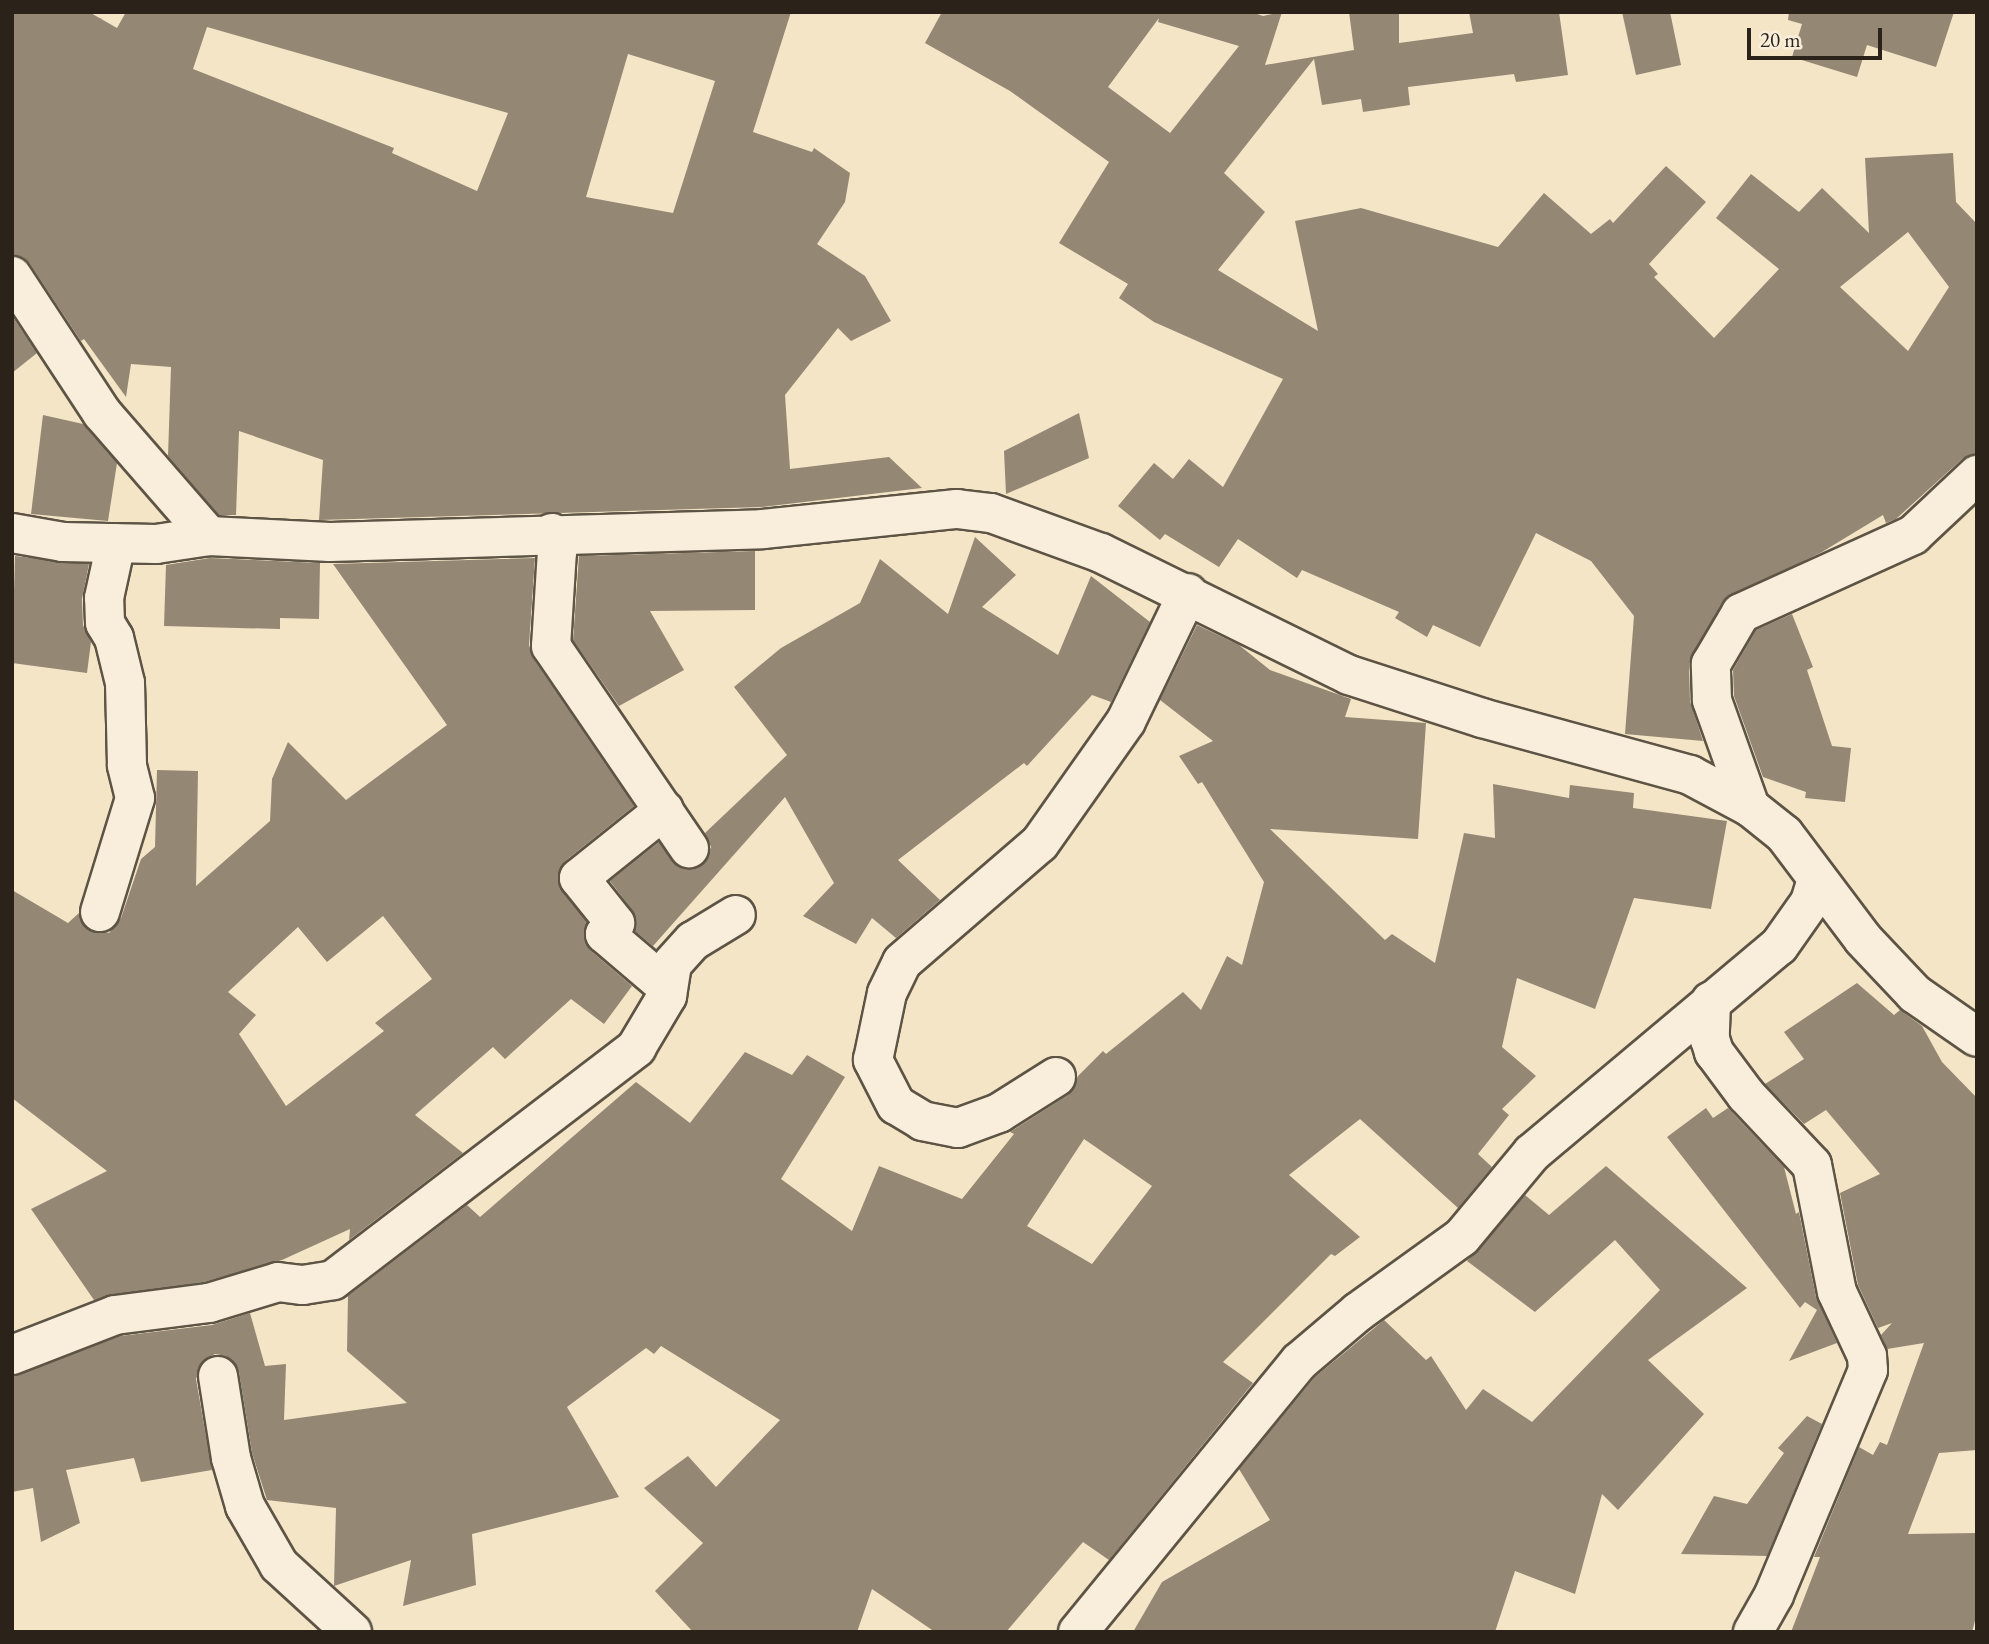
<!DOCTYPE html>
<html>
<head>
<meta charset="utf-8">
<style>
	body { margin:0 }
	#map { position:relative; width:1989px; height:1644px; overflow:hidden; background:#f4e5c7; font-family:"EB Garamond",serif }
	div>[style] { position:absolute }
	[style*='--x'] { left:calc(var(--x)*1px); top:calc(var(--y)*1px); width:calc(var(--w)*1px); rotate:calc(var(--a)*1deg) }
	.building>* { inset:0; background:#948874 }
	.roads { filter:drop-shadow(2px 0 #5d5445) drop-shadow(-2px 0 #5d5445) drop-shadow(0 2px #5d5445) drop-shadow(0 -2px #5d5445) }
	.minor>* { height:38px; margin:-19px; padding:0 19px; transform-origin:19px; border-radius:19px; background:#f8eedb }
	span { translate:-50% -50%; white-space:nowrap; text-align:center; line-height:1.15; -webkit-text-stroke:5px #f8eedb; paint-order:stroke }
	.frame { position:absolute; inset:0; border:14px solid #2b231a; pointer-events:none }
	.scale { position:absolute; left:1747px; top:28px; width:135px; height:32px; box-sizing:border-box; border:4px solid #2b231a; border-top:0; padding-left:9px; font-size:21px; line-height:24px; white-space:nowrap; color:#2b231a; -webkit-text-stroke:5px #f8eedb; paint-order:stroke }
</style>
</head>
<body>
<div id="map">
	<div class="building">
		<div style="clip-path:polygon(evenodd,12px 12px,89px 12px,117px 28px,126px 12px,791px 12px,753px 132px,812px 152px,814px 148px,850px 173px,845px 202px,817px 244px,865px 276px,891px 321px,851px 341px,838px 328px,785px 395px,790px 469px,889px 457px,922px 488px,762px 507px,319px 520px,323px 460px,239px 431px,236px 515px,219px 515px,168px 456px,171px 367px,131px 364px,126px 397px,84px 339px,81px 341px,30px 264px,12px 254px,12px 12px,207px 27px,508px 113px,477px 191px,392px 153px,394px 148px,193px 69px,207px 27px,12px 12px,628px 54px,715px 81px,673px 213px,586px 197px,628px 54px)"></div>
		<div style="clip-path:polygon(evenodd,942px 12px,1251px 12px,1263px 16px,1282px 12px,1265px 65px,1354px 50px,1349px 12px,1399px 12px,1399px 43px,1473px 33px,1469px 12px,1559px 12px,1568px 75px,1516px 82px,1514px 74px,1408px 87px,1410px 105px,1363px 112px,1361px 99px,1322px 105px,1314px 59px,1224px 173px,1265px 212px,1218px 270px,1318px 331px,1295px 221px,1361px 208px,1498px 247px,1544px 193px,1591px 234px,1610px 219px,1613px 223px,1666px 166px,1706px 202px,1649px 264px,1658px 274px,1654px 277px,1714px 338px,1779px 269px,1716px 218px,1751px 174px,1799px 212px,1822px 188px,1869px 233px,1865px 158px,1953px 153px,1956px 202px,1977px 224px,1977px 454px,1962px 459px,1896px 519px,1886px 523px,1883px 515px,1822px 552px,1723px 601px,1689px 664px,1690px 701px,1703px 741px,1625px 734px,1634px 616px,1591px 561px,1536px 533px,1480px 647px,1433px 625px,1427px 637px,1395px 618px,1399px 612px,1302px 570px,1297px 578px,1238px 539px,1219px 567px,1165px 534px,1160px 540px,1118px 506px,1154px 463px,1173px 479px,1189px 459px,1223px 487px,1283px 379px,1154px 322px,1119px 298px,1128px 284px,1059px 243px,1109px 162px,1010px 91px,925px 43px,942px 12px,1159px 18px,1158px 22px,1239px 46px,1170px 133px,1108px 87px,1159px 18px,942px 12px,1908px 232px,1949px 287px,1908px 351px,1840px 287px,1908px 232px)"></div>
		<div style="clip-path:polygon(1622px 12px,1670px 12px,1681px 65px,1636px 75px)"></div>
		<div style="clip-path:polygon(1789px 12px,1954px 12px,1936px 67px,1867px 45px,1857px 77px,1792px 57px,1802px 24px,1788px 20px)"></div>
		<div style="clip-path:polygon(12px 316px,37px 353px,12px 373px)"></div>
		<div style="clip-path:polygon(1079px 413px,1089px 458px,1006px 494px,1004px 451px)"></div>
		<div style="clip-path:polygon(43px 415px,83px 424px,117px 463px,108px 521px,31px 514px)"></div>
		<div style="clip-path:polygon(975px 537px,1016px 575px,982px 607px,1058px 655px,1091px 576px,1150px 622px,1111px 702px,1092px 695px,1027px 766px,1024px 763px,898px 860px,940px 900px,896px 938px,872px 918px,856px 944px,803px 916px,834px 883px,785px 797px,653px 946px,635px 931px,632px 910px,610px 881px,659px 842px,679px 867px,702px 866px,711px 847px,705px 833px,787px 755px,734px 687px,781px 648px,860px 603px,880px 559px,948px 614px)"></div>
		<div style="clip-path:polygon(755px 551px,755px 610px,650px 611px,684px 670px,619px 706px,573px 640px,579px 556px)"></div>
		<div style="clip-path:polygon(15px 556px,89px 564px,82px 599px,83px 625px,91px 642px,87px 673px,12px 663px)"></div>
		<div style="clip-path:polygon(210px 558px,320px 563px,319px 619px,280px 618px,280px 629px,164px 626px,166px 565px)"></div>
		<div style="clip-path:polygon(evenodd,535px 558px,529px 645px,533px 658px,634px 806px,565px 861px,558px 882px,587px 923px,584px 940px,590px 950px,632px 986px,604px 1024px,571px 999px,505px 1059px,493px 1047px,415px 1115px,463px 1153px,349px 1240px,350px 1229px,282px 1260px,204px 1282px,94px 1300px,31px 1209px,107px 1171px,12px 1098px,12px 890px,68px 923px,79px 913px,85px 927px,109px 933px,121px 918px,141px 859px,155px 847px,157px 770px,198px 771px,196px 886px,270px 821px,272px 779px,288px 742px,346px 800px,447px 725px,333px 564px,535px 558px,383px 916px,432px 979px,375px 1023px,384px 1031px,286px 1106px,239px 1034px,256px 1015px,228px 992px,298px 927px,327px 962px,383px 916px)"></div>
		<div style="clip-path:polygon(1792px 614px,1813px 667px,1807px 670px,1832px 746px,1851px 748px,1845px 802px,1805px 798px,1806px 792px,1763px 777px,1734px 696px,1733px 670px,1756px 630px)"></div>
		<div style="clip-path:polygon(evenodd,1197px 625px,1239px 645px,1270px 670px,1351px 699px,1345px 717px,1426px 723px,1418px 839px,1270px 829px,1385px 940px,1392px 934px,1435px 963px,1464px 833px,1495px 838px,1493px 784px,1569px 798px,1570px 785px,1634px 793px,1633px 808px,1727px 821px,1711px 909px,1634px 898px,1595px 1009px,1517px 978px,1502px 1047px,1536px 1076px,1502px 1109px,1509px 1115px,1478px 1154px,1492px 1167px,1458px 1208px,1360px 1119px,1289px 1175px,1360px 1237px,1335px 1256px,1331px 1254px,1223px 1362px,1253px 1383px,1109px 1560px,1083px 1542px,1006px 1632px,935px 1632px,872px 1589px,857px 1632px,693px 1632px,655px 1591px,703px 1543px,644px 1488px,688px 1456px,716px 1487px,780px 1420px,661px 1346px,654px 1354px,646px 1348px,567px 1407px,619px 1497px,472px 1534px,476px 1585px,403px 1606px,411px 1560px,334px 1586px,336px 1508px,267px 1500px,252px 1453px,239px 1372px,226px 1356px,215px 1354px,204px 1360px,196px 1379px,212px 1470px,141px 1482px,134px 1458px,66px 1470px,80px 1523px,41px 1542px,33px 1488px,12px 1492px,12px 1376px,120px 1336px,212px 1325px,250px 1313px,265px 1366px,286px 1364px,284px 1420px,407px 1403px,347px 1351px,348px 1296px,467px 1205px,480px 1217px,636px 1082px,690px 1123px,745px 1052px,792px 1075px,807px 1055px,845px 1077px,781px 1179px,852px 1231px,879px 1166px,962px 1199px,1014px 1134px,1010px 1132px,1068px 1095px,1078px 1076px,1103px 1051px,1106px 1054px,1183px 992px,1201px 1010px,1227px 956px,1242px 965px,1264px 882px,1202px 782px,1198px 784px,1179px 756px,1213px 741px,1160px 700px,1197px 625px,1084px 1139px,1152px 1186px,1092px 1264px,1027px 1226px,1084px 1139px)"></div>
		<div style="clip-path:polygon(1857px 983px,1894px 1015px,1900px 1010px,1922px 1026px,1942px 1062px,1977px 1098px,1977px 1450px,1939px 1453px,1908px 1534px,1977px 1533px,1977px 1613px,1972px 1632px,1791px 1632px,1820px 1557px,1814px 1557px,1859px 1447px,1873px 1455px,1880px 1442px,1887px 1445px,1924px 1343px,1887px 1349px,1881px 1335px,1892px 1323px,1878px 1328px,1858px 1285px,1840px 1193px,1880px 1174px,1826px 1110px,1804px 1124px,1765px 1084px,1804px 1059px,1784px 1032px)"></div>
		<div style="clip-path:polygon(1706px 1108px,1713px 1118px,1728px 1108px,1784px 1167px,1796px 1214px,1799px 1212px,1816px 1297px,1837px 1343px,1789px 1361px,1817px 1310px,1805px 1302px,1800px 1308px,1667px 1137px)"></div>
		<div style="clip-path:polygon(1606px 1166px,1747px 1288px,1648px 1360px,1704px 1414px,1618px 1510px,1602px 1494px,1575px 1594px,1515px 1571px,1495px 1632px,1133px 1632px,1162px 1582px,1270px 1520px,1239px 1469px,1315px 1377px,1384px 1320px,1426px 1360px,1431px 1356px,1466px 1410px,1483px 1389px,1532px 1422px,1660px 1290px,1615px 1240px,1535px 1312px,1467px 1261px,1525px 1195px,1549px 1215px)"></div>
		<div style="clip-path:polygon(1807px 1416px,1822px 1424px,1767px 1556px,1681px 1554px,1714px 1496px,1747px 1504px,1784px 1453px,1778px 1448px)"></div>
	</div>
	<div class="roads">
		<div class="minor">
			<div style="--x:12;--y:276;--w:164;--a:56.7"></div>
			<div style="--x:102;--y:413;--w:163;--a:49"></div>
			<div style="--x:12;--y:533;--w:52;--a:10"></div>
			<div style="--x:63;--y:542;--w:93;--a:1.2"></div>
			<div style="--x:156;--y:544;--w:54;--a:-8.6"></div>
			<div style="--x:209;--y:536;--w:121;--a:2.8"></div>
			<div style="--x:330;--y:542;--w:433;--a:-1.7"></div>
			<div style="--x:763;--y:529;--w:195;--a:-5.9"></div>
			<div style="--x:957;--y:509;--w:34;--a:7"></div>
			<div style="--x:991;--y:513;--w:117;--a:20"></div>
			<div style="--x:1101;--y:553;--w:276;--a:26.2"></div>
			<div style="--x:1349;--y:675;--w:140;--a:17.9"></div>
			<div style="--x:1482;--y:718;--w:216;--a:15.3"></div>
			<div style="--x:1690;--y:775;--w:68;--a:28.1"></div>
			<div style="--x:1750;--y:807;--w:43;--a:38.5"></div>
			<div style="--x:1784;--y:834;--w:131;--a:53"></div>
			<div style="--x:1863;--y:939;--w:76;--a:46.6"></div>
			<div style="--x:1915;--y:994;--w:75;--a:34.7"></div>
			<div style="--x:552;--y:533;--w:19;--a:74"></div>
			<div style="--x:557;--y:551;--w:95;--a:93.6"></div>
			<div style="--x:551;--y:646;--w:245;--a:55.7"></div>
			<div style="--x:1750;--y:807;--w:114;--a:-109.6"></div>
			<div style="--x:1712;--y:700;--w:36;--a:-92"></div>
			<div style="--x:1711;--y:664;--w:59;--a:-59.5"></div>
			<div style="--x:1741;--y:613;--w:189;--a:-24.4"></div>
			<div style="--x:1913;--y:535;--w:88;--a:-43.2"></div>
			<div style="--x:664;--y:810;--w:109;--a:141.3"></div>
			<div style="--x:579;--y:878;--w:58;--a:51.3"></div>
			<div style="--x:615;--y:923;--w:15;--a:132"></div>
			<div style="--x:605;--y:934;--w:79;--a:40.4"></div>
			<div style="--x:100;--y:912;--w:119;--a:-72.9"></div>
			<div style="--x:135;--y:798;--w:34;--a:-104"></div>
			<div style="--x:127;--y:765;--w:82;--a:-91.4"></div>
			<div style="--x:125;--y:683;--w:46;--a:-103.7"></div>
			<div style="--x:114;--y:638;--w:17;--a:-121"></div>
			<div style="--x:105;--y:623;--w:25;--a:-92"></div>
			<div style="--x:104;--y:598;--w:56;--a:-77.7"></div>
			<div style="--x:1711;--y:1001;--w:38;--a:92"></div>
			<div style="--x:1710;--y:1039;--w:14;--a:73"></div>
			<div style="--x:1714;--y:1052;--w:54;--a:53.3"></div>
			<div style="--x:1746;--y:1095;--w:96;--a:46.7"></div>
			<div style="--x:1812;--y:1165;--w:129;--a:78.9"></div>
			<div style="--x:1837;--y:1292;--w:71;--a:64.9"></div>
			<div style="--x:1867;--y:1356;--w:14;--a:86"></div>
			<div style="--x:1868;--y:1370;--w:244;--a:112.7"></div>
			<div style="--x:1774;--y:1595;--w:43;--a:119.6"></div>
			<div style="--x:1056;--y:1077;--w:67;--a:147.7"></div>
			<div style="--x:999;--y:1113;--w:44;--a:159.9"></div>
			<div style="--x:958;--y:1128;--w:36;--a:-169"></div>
			<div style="--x:923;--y:1121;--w:31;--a:-149"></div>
			<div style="--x:896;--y:1105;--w:51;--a:-117.1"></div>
			<div style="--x:873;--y:1060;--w:68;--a:-78.2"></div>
			<div style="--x:887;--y:993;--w:34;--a:-64"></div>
			<div style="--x:902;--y:962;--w:182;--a:-40.8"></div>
			<div style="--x:1040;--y:843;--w:149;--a:-54.8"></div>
			<div style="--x:1126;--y:721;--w:142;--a:-64.2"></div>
			<div style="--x:12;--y:1355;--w:110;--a:-21.2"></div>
			<div style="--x:115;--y:1315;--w:95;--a:-7.3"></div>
			<div style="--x:209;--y:1303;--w:72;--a:-16.9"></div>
			<div style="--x:278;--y:1282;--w:25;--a:7"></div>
			<div style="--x:303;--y:1285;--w:30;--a:-9"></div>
			<div style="--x:333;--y:1280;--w:382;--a:-37.4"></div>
			<div style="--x:636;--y:1048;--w:61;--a:-59.2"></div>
			<div style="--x:667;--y:996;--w:32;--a:-81"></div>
			<div style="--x:672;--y:964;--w:31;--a:-48"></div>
			<div style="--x:693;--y:941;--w:50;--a:-31.2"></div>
			<div style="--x:218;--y:1376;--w:83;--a:81"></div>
			<div style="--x:231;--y:1458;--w:50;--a:73.7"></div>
			<div style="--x:245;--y:1506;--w:68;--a:60"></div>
			<div style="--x:279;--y:1565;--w:99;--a:42.5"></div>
			<div style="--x:1078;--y:1632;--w:349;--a:-50.7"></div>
			<div style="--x:1299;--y:1362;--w:77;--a:-40.3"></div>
			<div style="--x:1358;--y:1312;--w:128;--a:-35.8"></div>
			<div style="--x:1462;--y:1237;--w:109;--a:-50.2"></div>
			<div style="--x:1532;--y:1153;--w:322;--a:-40"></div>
			<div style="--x:1779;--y:946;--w:54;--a:-54.8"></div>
			<div style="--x:1810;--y:902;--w:24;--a:-73"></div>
		</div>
	</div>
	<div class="frame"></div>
	<div class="scale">20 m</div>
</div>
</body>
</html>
